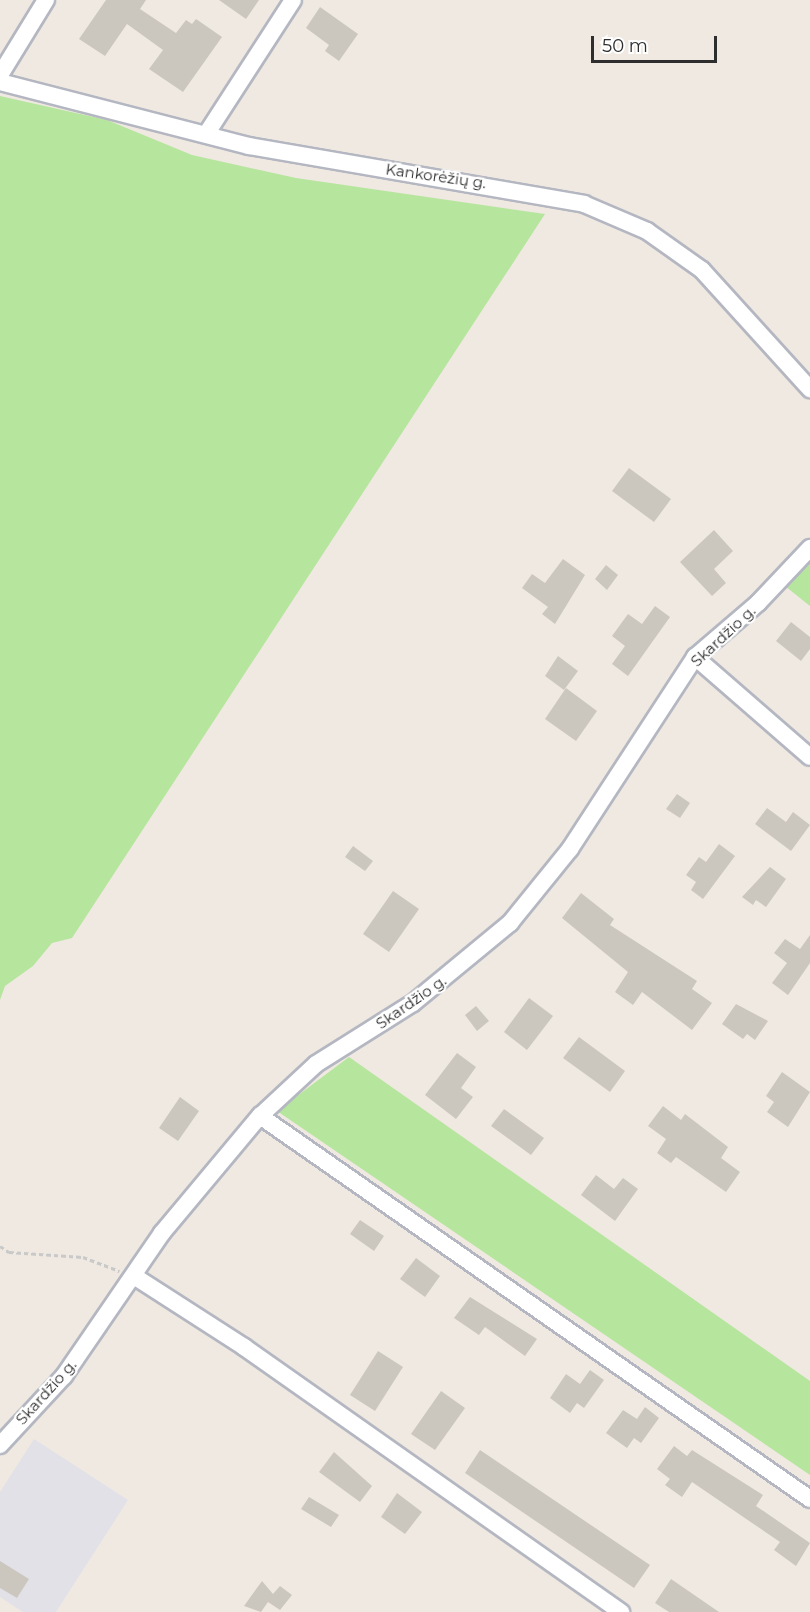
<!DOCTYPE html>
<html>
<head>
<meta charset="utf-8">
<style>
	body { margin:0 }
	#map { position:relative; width:810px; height:1612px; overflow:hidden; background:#efe9e1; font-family:Montserrat,sans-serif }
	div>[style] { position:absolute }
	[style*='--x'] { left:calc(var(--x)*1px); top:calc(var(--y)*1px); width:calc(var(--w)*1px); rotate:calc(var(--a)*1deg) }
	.industrial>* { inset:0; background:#e3e1e8 }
	.green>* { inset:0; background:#b6e59e }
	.building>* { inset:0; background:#cbc7bf }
	.path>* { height:3px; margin-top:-1.5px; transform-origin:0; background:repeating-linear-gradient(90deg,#c9c9c9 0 4.5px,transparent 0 7.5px) }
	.roads { filter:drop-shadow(2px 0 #b4b7c1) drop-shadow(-2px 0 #b4b7c1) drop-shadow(0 2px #b4b7c1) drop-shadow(0 -2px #b4b7c1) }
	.minor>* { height:16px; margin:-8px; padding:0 8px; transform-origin:8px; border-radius:8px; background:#fff }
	span { translate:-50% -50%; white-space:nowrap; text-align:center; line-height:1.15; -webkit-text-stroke:4.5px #fff; paint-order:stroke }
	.street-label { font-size:15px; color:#2e2e2e }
	.scale { position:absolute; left:591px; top:36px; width:126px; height:27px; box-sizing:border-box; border:3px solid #2e2e2e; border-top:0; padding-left:8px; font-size:18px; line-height:21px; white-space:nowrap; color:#2e2e2e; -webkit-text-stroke:4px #fff; paint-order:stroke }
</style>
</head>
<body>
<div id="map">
	<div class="industrial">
		<div style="clip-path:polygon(34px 1439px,128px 1500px,56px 1612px,23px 1612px,0 1597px,0 1492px)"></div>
	</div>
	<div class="green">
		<div style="clip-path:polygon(0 96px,107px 120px,192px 155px,296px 178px,545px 214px,72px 938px,52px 943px,33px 966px,5px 986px,0 1000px)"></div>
		<div style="clip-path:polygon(810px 560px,810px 606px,785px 586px)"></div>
		<div style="clip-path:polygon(349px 1057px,810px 1381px,810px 1475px,277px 1111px)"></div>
	</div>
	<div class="building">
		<div style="clip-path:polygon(106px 0,146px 0,140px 9px,176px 33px,186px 20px,192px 24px,196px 19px,222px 37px,183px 92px,149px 69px,163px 50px,127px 24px,105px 56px,79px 39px)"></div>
		<div style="clip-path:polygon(219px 0,259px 0,246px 19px)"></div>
		<div style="clip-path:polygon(320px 7px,358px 34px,339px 61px,325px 51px,329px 45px,306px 28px)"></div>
		<div style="clip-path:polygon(629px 468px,671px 499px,654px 522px,612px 491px)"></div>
		<div style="clip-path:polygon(714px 530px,733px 551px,714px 569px,726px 583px,712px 596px,680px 562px)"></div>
		<div style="clip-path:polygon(563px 559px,585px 575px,555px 624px,542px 614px,548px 607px,522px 588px,532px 574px,545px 583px)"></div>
		<div style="clip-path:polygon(606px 565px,618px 575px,607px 590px,595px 579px)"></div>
		<div style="clip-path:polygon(655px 606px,670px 617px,628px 676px,612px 664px,625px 646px,612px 636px,628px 614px,642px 624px)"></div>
		<div style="clip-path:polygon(791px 622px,810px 637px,810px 649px,801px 661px,776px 641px)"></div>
		<div style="clip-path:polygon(558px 656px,578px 671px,564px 690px,545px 676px)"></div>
		<div style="clip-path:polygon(566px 688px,597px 711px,576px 741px,545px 719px)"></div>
		<div style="clip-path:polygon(677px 794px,690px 803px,680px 818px,666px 809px)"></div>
		<div style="clip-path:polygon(767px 808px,786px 822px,793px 812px,810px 825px,791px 851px,755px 824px)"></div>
		<div style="clip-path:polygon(719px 844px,735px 856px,703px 899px,691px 890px,696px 882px,686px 875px,699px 857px,706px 862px)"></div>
		<div style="clip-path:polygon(353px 846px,373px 861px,365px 871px,345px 857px)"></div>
		<div style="clip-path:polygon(770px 867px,786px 879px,766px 907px,756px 900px,753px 905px,742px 897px)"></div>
		<div style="clip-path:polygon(393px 891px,419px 909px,389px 952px,363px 934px)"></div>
		<div style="clip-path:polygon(581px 893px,614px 919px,610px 925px,697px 981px,692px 989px,712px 1003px,692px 1030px,642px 992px,633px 1005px,615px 992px,628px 972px,562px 918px)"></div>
		<div style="clip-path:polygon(810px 935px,810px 963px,788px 995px,772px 983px,787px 963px,774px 953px,785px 939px,800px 949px)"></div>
		<div style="clip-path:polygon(529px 998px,553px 1016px,527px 1050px,504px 1032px)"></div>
		<div style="clip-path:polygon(736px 1004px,768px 1021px,755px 1040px,747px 1034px,743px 1039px,722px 1024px)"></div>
		<div style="clip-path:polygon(476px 1006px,489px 1021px,477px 1031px,465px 1015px)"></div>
		<div style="clip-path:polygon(579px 1037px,625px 1071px,610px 1092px,563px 1058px)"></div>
		<div style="clip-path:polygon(457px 1053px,476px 1067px,461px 1088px,473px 1097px,456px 1119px,425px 1095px)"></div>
		<div style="clip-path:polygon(782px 1072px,810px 1092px,788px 1127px,767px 1112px,774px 1102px,766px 1096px)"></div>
		<div style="clip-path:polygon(180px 1097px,199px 1111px,178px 1141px,159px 1128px)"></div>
		<div style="clip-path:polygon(663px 1106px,681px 1120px,685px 1114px,728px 1147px,721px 1158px,740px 1172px,726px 1192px,676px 1157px,671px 1163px,657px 1153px,666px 1139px,648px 1126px)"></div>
		<div style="clip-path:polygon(504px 1109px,544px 1138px,531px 1155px,491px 1126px)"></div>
		<div style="clip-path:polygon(596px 1175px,614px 1189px,623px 1178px,638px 1189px,615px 1221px,581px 1195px)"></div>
		<div style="clip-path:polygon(360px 1220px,384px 1236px,374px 1251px,350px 1234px)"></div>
		<div style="clip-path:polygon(416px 1258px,440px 1276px,425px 1297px,400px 1279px)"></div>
		<div style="clip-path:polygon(470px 1297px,537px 1339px,525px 1356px,485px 1327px,479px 1335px,454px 1318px)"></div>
		<div style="clip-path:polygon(378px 1351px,403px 1367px,375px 1411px,350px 1395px)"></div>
		<div style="clip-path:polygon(590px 1370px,604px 1380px,584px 1408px,577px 1403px,570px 1413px,550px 1398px,566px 1374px,580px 1384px)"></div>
		<div style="clip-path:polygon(441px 1391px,465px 1408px,435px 1450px,411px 1434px)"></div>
		<div style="clip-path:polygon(645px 1407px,659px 1418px,641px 1443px,634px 1438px,627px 1448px,606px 1433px,623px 1410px,637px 1419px)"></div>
		<div style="clip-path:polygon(674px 1446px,687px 1456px,692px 1450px,763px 1495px,756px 1506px,810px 1543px,796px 1566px,774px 1550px,780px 1542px,692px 1482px,682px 1497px,665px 1485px,670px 1479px,657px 1469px)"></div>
		<div style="clip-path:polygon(480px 1450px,650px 1565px,634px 1588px,465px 1473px)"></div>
		<div style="clip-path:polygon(334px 1452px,372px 1486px,360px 1502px,319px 1472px)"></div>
		<div style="clip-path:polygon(397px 1493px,422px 1512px,405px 1534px,381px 1517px)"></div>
		<div style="clip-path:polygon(309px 1497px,339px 1515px,331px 1527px,301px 1509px)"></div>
		<div style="clip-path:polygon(0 1561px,29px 1579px,17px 1598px,0 1588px)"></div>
		<div style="clip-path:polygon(671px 1579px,719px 1612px,669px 1612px,655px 1603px)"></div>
		<div style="clip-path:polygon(262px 1581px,273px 1594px,280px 1586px,292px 1595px,280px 1610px,268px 1602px,261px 1612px,244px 1606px)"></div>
	</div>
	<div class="path">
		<div style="--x:0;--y:1246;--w:11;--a:34"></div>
		<div style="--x:9;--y:1252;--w:74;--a:3.9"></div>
		<div style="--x:83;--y:1257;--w:39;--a:21"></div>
	</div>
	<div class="roads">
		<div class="minor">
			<div style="--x:0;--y:75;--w:88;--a:-58.5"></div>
			<div style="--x:0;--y:82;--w:257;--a:14.4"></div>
			<div style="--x:249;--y:146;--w:340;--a:9.8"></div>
			<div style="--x:584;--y:204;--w:69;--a:23.2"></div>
			<div style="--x:647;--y:231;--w:67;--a:35.3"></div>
			<div style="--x:702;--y:270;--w:161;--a:47.8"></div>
			<div style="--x:207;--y:133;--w:158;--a:-57.1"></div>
			<div style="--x:695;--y:657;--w:152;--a:41"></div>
			<div style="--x:260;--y:1116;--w:670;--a:34.85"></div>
			<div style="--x:134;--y:1276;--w:131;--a:32.8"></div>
			<div style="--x:244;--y:1347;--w:461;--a:35.1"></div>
			<div style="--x:0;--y:1445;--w:94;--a:-47.2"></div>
			<div style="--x:64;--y:1376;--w:173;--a:-55.6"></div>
			<div style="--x:162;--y:1233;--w:153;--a:-50.1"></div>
			<div style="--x:260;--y:1116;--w:76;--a:-42.9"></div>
			<div style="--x:316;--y:1064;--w:115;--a:-32.2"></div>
			<div style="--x:413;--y:1003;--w:126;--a:-39.5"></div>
			<div style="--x:510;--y:923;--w:95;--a:-51"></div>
			<div style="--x:570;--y:849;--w:229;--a:-56.9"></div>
			<div style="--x:695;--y:657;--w:83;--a:-40.6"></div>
			<div style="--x:758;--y:603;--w:76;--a:-46.6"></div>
		</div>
	</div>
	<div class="street-label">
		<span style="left:436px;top:176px;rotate:8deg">Kankorėžių g.</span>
		<span style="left:723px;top:636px;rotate:-43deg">Skardžio g.</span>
		<span style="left:411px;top:1002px;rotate:-35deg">Skardžio g.</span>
		<span style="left:46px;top:1392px;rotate:-48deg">Skardžio g.</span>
	</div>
	<div class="scale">50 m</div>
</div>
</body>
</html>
